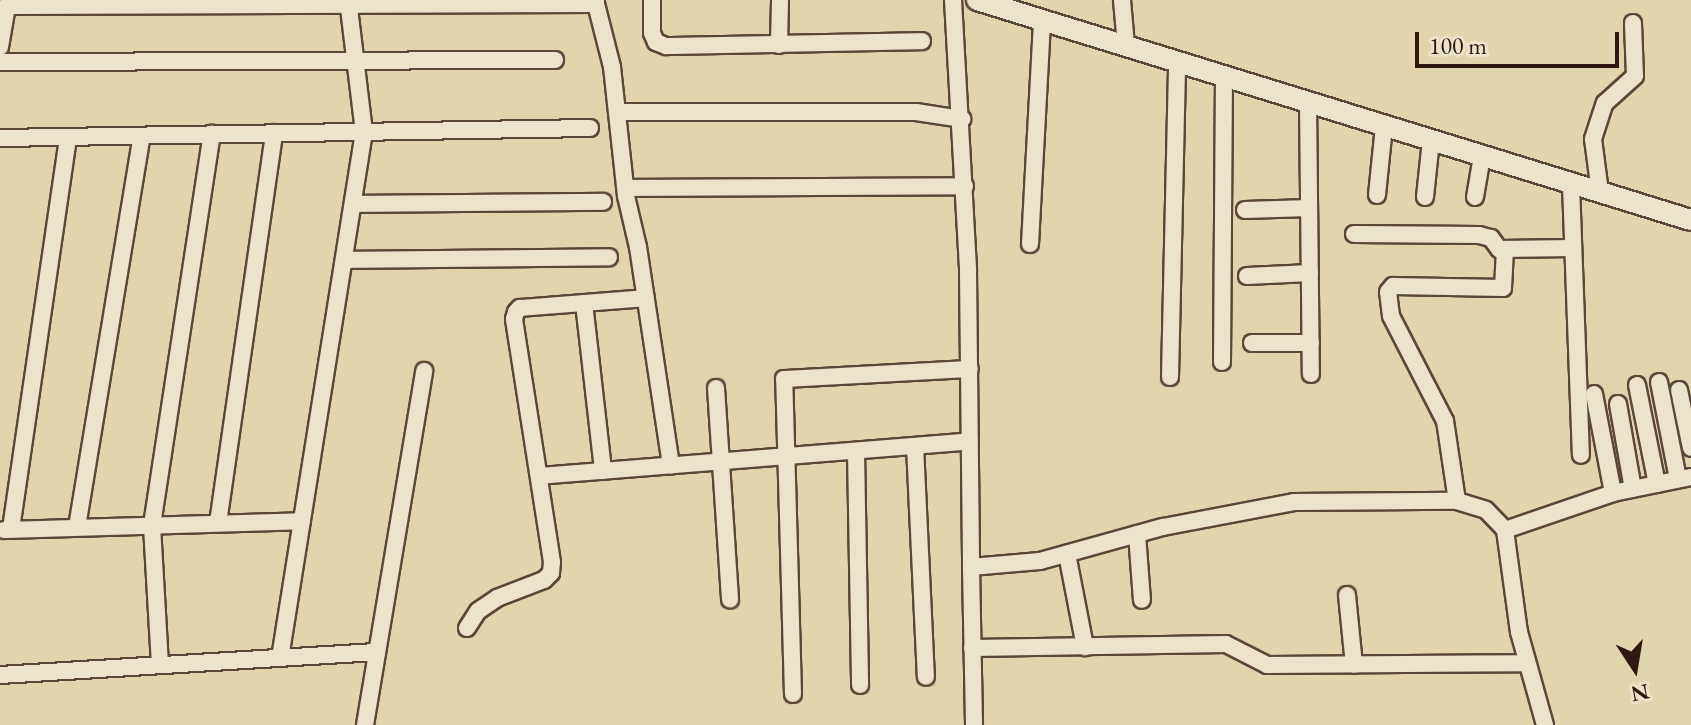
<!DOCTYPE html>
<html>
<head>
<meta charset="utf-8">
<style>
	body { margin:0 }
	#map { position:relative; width:1691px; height:725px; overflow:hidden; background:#e1d5ae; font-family:"EB Garamond",serif }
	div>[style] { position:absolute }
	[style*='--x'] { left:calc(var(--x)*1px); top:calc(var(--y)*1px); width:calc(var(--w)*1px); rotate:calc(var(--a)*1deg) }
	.roads { filter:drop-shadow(2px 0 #5b4738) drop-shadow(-2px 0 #5b4738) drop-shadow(0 2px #5b4738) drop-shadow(0 -2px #5b4738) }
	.minor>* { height:16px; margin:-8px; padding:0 8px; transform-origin:8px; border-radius:8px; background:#ece4ca }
	.tertiary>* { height:20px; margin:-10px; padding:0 10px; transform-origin:10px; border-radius:10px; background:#ece4ca }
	span { translate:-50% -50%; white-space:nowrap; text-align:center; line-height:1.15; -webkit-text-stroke:6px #ece4ca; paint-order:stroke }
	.north { position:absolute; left:1595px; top:629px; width:80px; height:80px; -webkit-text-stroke:6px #ece4ca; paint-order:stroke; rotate:168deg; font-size:22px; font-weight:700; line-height:32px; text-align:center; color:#2e1810 }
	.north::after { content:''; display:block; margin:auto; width:28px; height:36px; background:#2e1810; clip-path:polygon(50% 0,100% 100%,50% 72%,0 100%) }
	.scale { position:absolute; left:1415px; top:32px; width:204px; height:36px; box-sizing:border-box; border:4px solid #2e1810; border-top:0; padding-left:10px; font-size:24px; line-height:28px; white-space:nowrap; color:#2e1810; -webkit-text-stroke:6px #ece4ca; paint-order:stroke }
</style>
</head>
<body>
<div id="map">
	<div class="roads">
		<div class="minor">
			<div style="--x:9;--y:0;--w:6;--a:108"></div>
			<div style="--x:7;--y:6;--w:589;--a:-0.19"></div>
			<div style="--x:596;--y:4;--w:4;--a:-90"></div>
			<div style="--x:652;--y:0;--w:33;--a:90"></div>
			<div style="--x:652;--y:33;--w:10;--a:66"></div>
			<div style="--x:656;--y:42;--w:11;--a:22"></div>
			<div style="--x:666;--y:46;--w:256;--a:-1.1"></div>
			<div style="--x:953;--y:0;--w:272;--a:86.8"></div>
			<div style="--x:968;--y:272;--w:295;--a:89.4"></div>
			<div style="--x:971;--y:567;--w:69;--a:-5"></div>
			<div style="--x:1040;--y:561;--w:128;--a:-15.5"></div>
			<div style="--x:1163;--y:527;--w:133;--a:-10.8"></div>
			<div style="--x:1294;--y:502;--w:163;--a:-0.4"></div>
			<div style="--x:1457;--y:501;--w:30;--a:17"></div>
			<div style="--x:1486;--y:510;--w:28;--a:46"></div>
			<div style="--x:1505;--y:530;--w:103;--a:82.2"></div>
			<div style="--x:1519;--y:632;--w:97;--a:74.4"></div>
			<div style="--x:1122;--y:0;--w:46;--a:85"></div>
			<div style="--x:596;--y:4;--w:65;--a:75.7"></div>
			<div style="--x:612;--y:67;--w:130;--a:83.8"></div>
			<div style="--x:626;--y:196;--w:52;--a:76.8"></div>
			<div style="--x:638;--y:247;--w:221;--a:81.4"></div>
			<div style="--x:779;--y:45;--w:45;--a:-88.7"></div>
			<div style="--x:0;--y:47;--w:42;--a:-80.3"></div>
			<div style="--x:0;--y:62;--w:555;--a:-0.21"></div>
			<div style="--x:1308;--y:101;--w:273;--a:89.4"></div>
			<div style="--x:617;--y:112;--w:299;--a:0"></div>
			<div style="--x:916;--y:112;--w:47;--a:8.7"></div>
			<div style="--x:0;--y:138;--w:590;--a:-0.97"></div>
			<div style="--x:1571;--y:185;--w:270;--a:87.9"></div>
			<div style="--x:626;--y:188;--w:339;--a:-0.3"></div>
			<div style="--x:1600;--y:192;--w:53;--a:-97.5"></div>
			<div style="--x:1593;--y:139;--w:38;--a:-72"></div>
			<div style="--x:1605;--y:103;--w:40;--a:-42"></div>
			<div style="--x:1635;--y:76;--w:53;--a:-92.2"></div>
			<div style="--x:1377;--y:195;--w:69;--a:-84.2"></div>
			<div style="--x:1425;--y:197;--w:57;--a:-84"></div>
			<div style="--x:1475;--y:197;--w:42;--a:-80.3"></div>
			<div style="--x:353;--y:204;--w:250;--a:-0.5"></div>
			<div style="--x:1245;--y:210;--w:64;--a:-1.8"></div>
			<div style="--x:1354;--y:234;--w:125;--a:0.5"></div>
			<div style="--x:1479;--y:235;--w:12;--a:14"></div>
			<div style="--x:1491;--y:238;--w:14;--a:54"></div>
			<div style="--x:1499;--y:249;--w:74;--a:-0.8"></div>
			<div style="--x:1030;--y:244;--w:224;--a:-86.9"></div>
			<div style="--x:344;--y:260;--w:265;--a:-0.6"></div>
			<div style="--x:1247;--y:276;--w:63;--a:-2.7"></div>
			<div style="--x:584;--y:303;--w:169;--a:83.5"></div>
			<div style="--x:1252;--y:343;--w:59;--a:0"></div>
			<div style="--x:1222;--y:362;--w:285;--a:-89.6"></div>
			<div style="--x:1170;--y:377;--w:315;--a:-88.7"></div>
			<div style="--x:1659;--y:382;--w:99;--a:78.9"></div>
			<div style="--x:1637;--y:385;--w:101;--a:78.6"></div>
			<div style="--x:716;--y:388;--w:212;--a:86.2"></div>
			<div style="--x:1679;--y:390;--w:59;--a:78.3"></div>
			<div style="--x:1594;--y:394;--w:101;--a:79.1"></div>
			<div style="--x:1618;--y:404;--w:86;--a:80"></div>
			<div style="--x:915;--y:446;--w:231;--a:87.3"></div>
			<div style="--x:856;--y:451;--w:234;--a:89"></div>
			<div style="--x:539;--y:476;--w:432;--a:-4.6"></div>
			<div style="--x:1457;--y:501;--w:81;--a:-98.5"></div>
			<div style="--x:1445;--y:421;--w:118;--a:-117.2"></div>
			<div style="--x:1391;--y:316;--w:24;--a:-97"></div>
			<div style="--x:1388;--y:292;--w:8;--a:-50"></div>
			<div style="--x:1393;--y:286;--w:110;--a:1"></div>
			<div style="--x:1503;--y:288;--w:38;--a:-87"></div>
			<div style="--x:218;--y:523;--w:394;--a:-81.8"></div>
			<div style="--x:77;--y:527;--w:396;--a:-80.6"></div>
			<div style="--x:11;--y:529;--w:396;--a:-81.7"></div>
			<div style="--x:4;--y:530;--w:298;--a:-1.7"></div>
			<div style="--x:1505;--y:530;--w:114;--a:-18.9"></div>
			<div style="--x:1613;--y:493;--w:80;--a:-11.6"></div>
			<div style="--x:1137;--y:534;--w:66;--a:85.7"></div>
			<div style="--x:1067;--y:554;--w:95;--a:79"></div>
			<div style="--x:971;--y:567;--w:158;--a:88.9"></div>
			<div style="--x:1347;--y:595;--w:70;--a:84.3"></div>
			<div style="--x:467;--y:628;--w:20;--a:-57"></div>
			<div style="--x:478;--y:611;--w:23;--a:-34"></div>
			<div style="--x:497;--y:598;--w:50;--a:-21"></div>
			<div style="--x:544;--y:580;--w:10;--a:-45"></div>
			<div style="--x:551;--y:573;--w:11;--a:-85"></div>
			<div style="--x:552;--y:562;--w:246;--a:-98.9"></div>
			<div style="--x:514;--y:319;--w:7;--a:-74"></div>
			<div style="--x:516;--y:312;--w:6;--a:-45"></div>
			<div style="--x:520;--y:308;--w:126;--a:-4.5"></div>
			<div style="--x:972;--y:648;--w:254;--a:-0.9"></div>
			<div style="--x:1226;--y:644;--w:46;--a:27.1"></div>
			<div style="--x:1267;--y:665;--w:260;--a:-0.4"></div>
			<div style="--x:280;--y:658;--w:533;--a:-80.93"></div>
			<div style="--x:364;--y:132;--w:133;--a:-96.9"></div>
			<div style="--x:160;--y:665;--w:140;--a:-93.3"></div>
			<div style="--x:152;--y:525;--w:396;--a:-81.3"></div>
			<div style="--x:0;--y:675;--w:378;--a:-3.5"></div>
			<div style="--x:793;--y:694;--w:315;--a:-91.6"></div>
			<div style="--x:784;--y:379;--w:186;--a:-3.1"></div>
			<div style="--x:365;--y:725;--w:359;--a:-80.5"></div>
		</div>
		<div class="tertiary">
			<div style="--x:977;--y:0;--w:747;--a:17.13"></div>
		</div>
	</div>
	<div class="north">N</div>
	<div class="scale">100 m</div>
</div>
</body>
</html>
